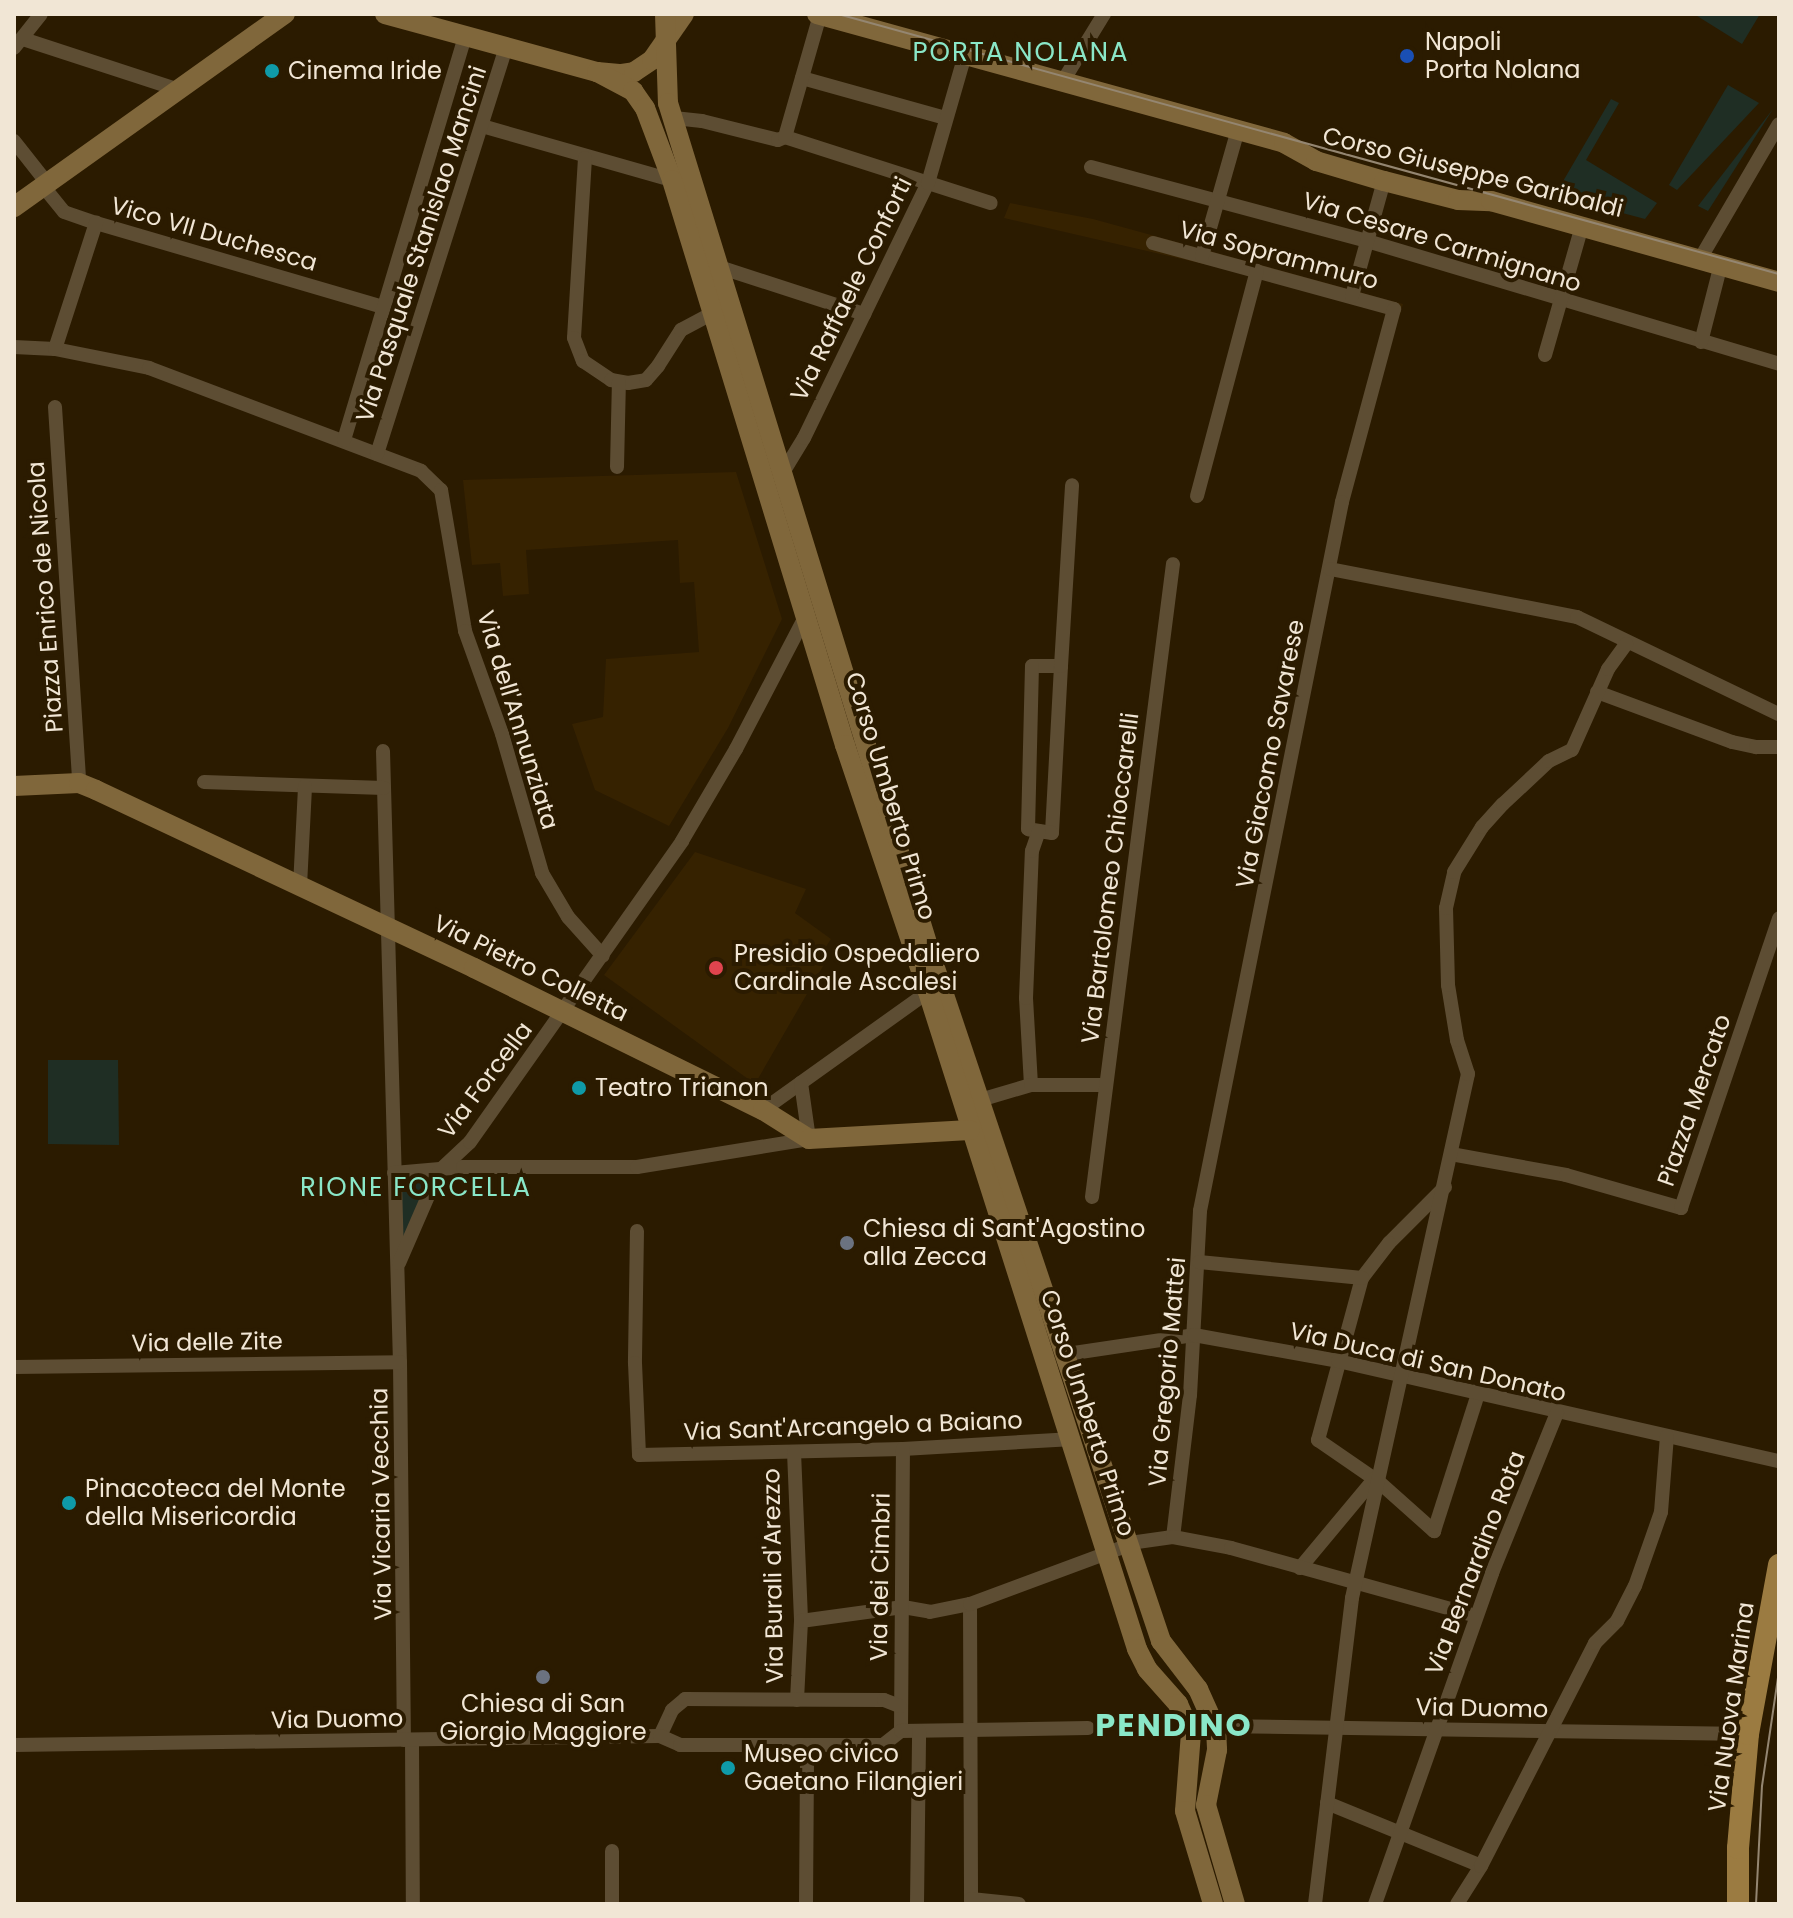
<!DOCTYPE html>
<html>
<head>
<meta charset="utf-8">
<style>
	body { margin:0 }
	#map { position:relative; width:1793px; height:1918px; overflow:hidden; background:#2b1b00; font-family:Poppins,sans-serif }
	div>[style] { position:absolute }
	[style*='--x'] { left:calc(var(--x)*1px); top:calc(var(--y)*1px); width:calc(var(--w)*1px); rotate:calc(var(--a)*1deg) }
	.built>* { inset:0; background:#362200 }
	.green>* { inset:0; background:#1f2e24 }
	.street>* { height:14px; margin:-7px; padding:0 7px; transform-origin:7px; border-radius:7px; background:#5d4d33 }
	.secondary>* { height:20px; margin:-10px; padding:0 10px; transform-origin:10px; border-radius:10px; background:#80673b }
	.primary>* { height:22px; margin:-11px; padding:0 11px; transform-origin:11px; border-radius:11px; background:#9b7b41 }
	.tram>* { height:2px; margin:-1px; padding:0 1px; transform-origin:1px; border-radius:1px; background:#948671 }
	.dots>* { width:22px; height:22px; translate:-50% -50%; box-sizing:border-box; border:4px solid #2b1b00; border-radius:50% }
	span { translate:-50% -50%; white-space:nowrap; text-align:center; line-height:1.15; -webkit-text-stroke:8px #2b1b00; paint-order:stroke }
	.poi-label { font-size:24px; color:#f1e6d5 }
	.left { translate:0 -50%; text-align:left }
	.street-label { font-size:24px; color:#f1e6d5 }
	.neighbourhood-label { font-size:26px; color:#8ae7c8; letter-spacing:2px }
	.district-label { font-size:32px; color:#8ae7c8; font-weight:700; letter-spacing:2px }
	.frame { position:absolute; inset:0; border:16px solid #f1e6d5; pointer-events:none }
</style>
</head>
<body>
<div id="map">
	<div class="built">
		<div style="clip-path:polygon(1010px 203px,1093px 219px,1403px 304px,1400px 315px,1238px 272px,1004px 218px)"></div>
		<div style="clip-path:polygon(736px 472px,782px 619px,728px 728px,669px 826px,595px 790px,572px 724px,603px 717px,606px 659px,699px 652px,694px 582px,680px 583px,678px 540px,526px 550px,529px 594px,503px 596px,500px 563px,472px 565px,463px 480px)"></div>
		<div style="clip-path:polygon(695px 852px,806px 889px,795px 913px,831px 939px,819px 957px,826px 961px,755px 1084px,604px 975px)"></div>
	</div>
	<div class="green">
		<div style="clip-path:polygon(1694px 14px,1760px 14px,1742px 44px)"></div>
		<div style="clip-path:polygon(1728px 85px,1759px 103px,1677px 190px,1669px 185px)"></div>
		<div style="clip-path:polygon(1611px 99px,1619px 103px,1586px 160px,1657px 203px,1645px 219px,1555px 195px)"></div>
		<div style="clip-path:polygon(1773px 109px,1708px 211px,1698px 206px)"></div>
		<div style="clip-path:polygon(48px 1060px,118px 1060px,119px 1145px,48px 1144px)"></div>
		<div style="clip-path:polygon(399px 1183px,429px 1183px,400px 1248px)"></div>
	</div>
	<div class="street">
		<div style="--x:23;--y:39;--w:164;--a:18.1"></div>
		<div style="--x:14;--y:48;--w:43;--a:-51.5"></div>
		<div style="--x:802;--y:78;--w:148;--a:15.6"></div>
		<div style="--x:1063;--y:81;--w:79;--a:-58.5"></div>
		<div style="--x:674;--y:118;--w:28;--a:6"></div>
		<div style="--x:702;--y:121;--w:78;--a:14"></div>
		<div style="--x:778;--y:140;--w:8;--a:-23"></div>
		<div style="--x:785;--y:137;--w:216;--a:17.8"></div>
		<div style="--x:482;--y:126;--w:198;--a:15.9"></div>
		<div style="--x:785;--y:137;--w:127;--a:-74"></div>
		<div style="--x:14;--y:141;--w:53;--a:51.8"></div>
		<div style="--x:585;--y:158;--w:180;--a:93.5"></div>
		<div style="--x:574;--y:338;--w:25;--a:69"></div>
		<div style="--x:583;--y:361;--w:34;--a:34"></div>
		<div style="--x:611;--y:380;--w:17;--a:10"></div>
		<div style="--x:628;--y:383;--w:18;--a:-9"></div>
		<div style="--x:646;--y:380;--w:18;--a:-49"></div>
		<div style="--x:658;--y:366;--w:43;--a:-57.4"></div>
		<div style="--x:681;--y:330;--w:34;--a:-28"></div>
		<div style="--x:1091;--y:167;--w:286;--a:15"></div>
		<div style="--x:1367;--y:241;--w:430;--a:16.6"></div>
		<div style="--x:43;--y:186;--w:33;--a:51"></div>
		<div style="--x:64;--y:212;--w:34;--a:19"></div>
		<div style="--x:96;--y:223;--w:299;--a:16.3"></div>
		<div style="--x:1153;--y:243;--w:250;--a:15.3"></div>
		<div style="--x:1394;--y:309;--w:200;--a:105.1"></div>
		<div style="--x:1342;--y:502;--w:723;--a:101.33"></div>
		<div style="--x:1200;--y:1211;--w:184;--a:93.1"></div>
		<div style="--x:1190;--y:1395;--w:143;--a:96.8"></div>
		<div style="--x:1202;--y:256;--w:131;--a:-74.1"></div>
		<div style="--x:1700;--y:259;--w:156;--a:-59.7"></div>
		<div style="--x:716;--y:266;--w:156;--a:18"></div>
		<div style="--x:1352;--y:296;--w:119;--a:-74.5"></div>
		<div style="--x:1701;--y:342;--w:81;--a:-75.6"></div>
		<div style="--x:14;--y:347;--w:41;--a:2.8"></div>
		<div style="--x:55;--y:349;--w:96;--a:11.4"></div>
		<div style="--x:149;--y:368;--w:291;--a:20.7"></div>
		<div style="--x:421;--y:471;--w:28;--a:44"></div>
		<div style="--x:441;--y:490;--w:143;--a:80.3"></div>
		<div style="--x:465;--y:631;--w:109;--a:70.2"></div>
		<div style="--x:502;--y:734;--w:145;--a:73.9"></div>
		<div style="--x:542;--y:873;--w:51;--a:59.4"></div>
		<div style="--x:568;--y:917;--w:52;--a:48.1"></div>
		<div style="--x:55;--y:349;--w:133;--a:-72"></div>
		<div style="--x:1545;--y:355;--w:134;--a:-74"></div>
		<div style="--x:55;--y:407;--w:377;--a:86.3"></div>
		<div style="--x:344;--y:440;--w:422;--a:-73.3"></div>
		<div style="--x:377;--y:454;--w:427;--a:-72.4"></div>
		<div style="--x:617;--y:467;--w:85;--a:-88.7"></div>
		<div style="--x:782;--y:474;--w:42;--a:-58.6"></div>
		<div style="--x:804;--y:438;--w:284;--a:-64.1"></div>
		<div style="--x:928;--y:183;--w:133;--a:-73.9"></div>
		<div style="--x:1197;--y:496;--w:233;--a:-75.1"></div>
		<div style="--x:1330;--y:569;--w:252;--a:11"></div>
		<div style="--x:1577;--y:617;--w:224;--a:25.7"></div>
		<div style="--x:1032;--y:666;--w:29;--a:0"></div>
		<div style="--x:1061;--y:666;--w:167;--a:93.1"></div>
		<div style="--x:1052;--y:833;--w:24;--a:-171"></div>
		<div style="--x:1028;--y:829;--w:163;--a:-88.6"></div>
		<div style="--x:1061;--y:666;--w:181;--a:-86.5"></div>
		<div style="--x:1597;--y:692;--w:144;--a:20.3"></div>
		<div style="--x:1732;--y:742;--w:25;--a:12"></div>
		<div style="--x:1756;--y:747;--w:23;--a:0"></div>
		<div style="--x:383;--y:751;--w:611;--a:88.41"></div>
		<div style="--x:400;--y:1362;--w:378;--a:89.4"></div>
		<div style="--x:204;--y:782;--w:180;--a:1.9"></div>
		<div style="--x:300;--y:886;--w:100;--a:-87.1"></div>
		<div style="--x:1031;--y:1085;--w:87;--a:-93.3"></div>
		<div style="--x:1026;--y:998;--w:147;--a:-87.7"></div>
		<div style="--x:1032;--y:851;--w:21;--a:-71"></div>
		<div style="--x:980;--y:1100;--w:53;--a:-16.4"></div>
		<div style="--x:1031;--y:1085;--w:75;--a:0"></div>
		<div style="--x:763;--y:1110;--w:203;--a:-35.6"></div>
		<div style="--x:1451;--y:1154;--w:117;--a:10.3"></div>
		<div style="--x:1566;--y:1175;--w:120;--a:16"></div>
		<div style="--x:1681;--y:1208;--w:306;--a:-71.3"></div>
		<div style="--x:394;--y:1173;--w:69;--a:-5"></div>
		<div style="--x:463;--y:1167;--w:174;--a:0"></div>
		<div style="--x:637;--y:1167;--w:174;--a:-9.2"></div>
		<div style="--x:809;--y:1139;--w:57;--a:-98.1"></div>
		<div style="--x:1445;--y:1187;--w:79;--a:135"></div>
		<div style="--x:1389;--y:1243;--w:44;--a:127.6"></div>
		<div style="--x:1362;--y:1278;--w:168;--a:105.2"></div>
		<div style="--x:1318;--y:1440;--w:74;--a:34.5"></div>
		<div style="--x:1379;--y:1482;--w:74;--a:41.7"></div>
		<div style="--x:1434;--y:1531;--w:144;--a:-72.2"></div>
		<div style="--x:1092;--y:1197;--w:638;--a:-82.71"></div>
		<div style="--x:637;--y:1231;--w:132;--a:90.9"></div>
		<div style="--x:635;--y:1363;--w:92;--a:87.5"></div>
		<div style="--x:639;--y:1455;--w:264;--a:-1.3"></div>
		<div style="--x:903;--y:1449;--w:166;--a:-3.4"></div>
		<div style="--x:1199;--y:1262;--w:164;--a:5.6"></div>
		<div style="--x:399;--y:1263;--w:100;--a:-66.5"></div>
		<div style="--x:439;--y:1171;--w:42;--a:-43.1"></div>
		<div style="--x:470;--y:1142;--w:368;--a:-54.8"></div>
		<div style="--x:682;--y:841;--w:107;--a:-59.6"></div>
		<div style="--x:736;--y:749;--w:153;--a:-62.4"></div>
		<div style="--x:1067;--y:1354;--w:128;--a:-8.5"></div>
		<div style="--x:1194;--y:1335;--w:146;--a:10.2"></div>
		<div style="--x:1338;--y:1361;--w:452;--a:12.8"></div>
		<div style="--x:14;--y:1367;--w:386;--a:-0.7"></div>
		<div style="--x:794;--y:1452;--w:169;--a:87.6"></div>
		<div style="--x:801;--y:1621;--w:79;--a:92.9"></div>
		<div style="--x:1300;--y:1568;--w:117;--a:-50.2"></div>
		<div style="--x:970;--y:1604;--w:300;--a:89.8"></div>
		<div style="--x:801;--y:1621;--w:103;--a:-7.8"></div>
		<div style="--x:903;--y:1607;--w:27;--a:10"></div>
		<div style="--x:930;--y:1612;--w:41;--a:-11.3"></div>
		<div style="--x:970;--y:1604;--w:178;--a:-20.4"></div>
		<div style="--x:1137;--y:1542;--w:36;--a:-8"></div>
		<div style="--x:1173;--y:1537;--w:59;--a:10.7"></div>
		<div style="--x:1231;--y:1548;--w:254;--a:15.5"></div>
		<div style="--x:1215;--y:1726;--w:533;--a:0.86"></div>
		<div style="--x:901;--y:1731;--w:282;--a:-89.6"></div>
		<div style="--x:660;--y:1736;--w:29;--a:-65"></div>
		<div style="--x:672;--y:1710;--w:17;--a:-40"></div>
		<div style="--x:685;--y:1699;--w:199;--a:0.3"></div>
		<div style="--x:884;--y:1700;--w:17;--a:21"></div>
		<div style="--x:412;--y:1740;--w:164;--a:89.7"></div>
		<div style="--x:14;--y:1745;--w:646;--a:-0.8"></div>
		<div style="--x:660;--y:1736;--w:22;--a:24"></div>
		<div style="--x:680;--y:1745;--w:203;--a:0"></div>
		<div style="--x:883;--y:1745;--w:23;--a:-38"></div>
		<div style="--x:901;--y:1731;--w:187;--a:-0.9"></div>
		<div style="--x:1327;--y:1803;--w:166;--a:22.2"></div>
		<div style="--x:612;--y:1851;--w:53;--a:90"></div>
		<div style="--x:971;--y:1899;--w:48;--a:5.9"></div>
		<div style="--x:806;--y:1904;--w:159;--a:-89.6"></div>
		<div style="--x:917;--y:1904;--w:173;--a:-89.3"></div>
		<div style="--x:1315;--y:1904;--w:308;--a:-83.1"></div>
		<div style="--x:1352;--y:1598;--w:537;--a:-77.52"></div>
		<div style="--x:1468;--y:1074;--w:36;--a:-108"></div>
		<div style="--x:1457;--y:1040;--w:56;--a:-99.3"></div>
		<div style="--x:1448;--y:985;--w:77;--a:-91.5"></div>
		<div style="--x:1446;--y:908;--w:37;--a:-77"></div>
		<div style="--x:1454;--y:872;--w:53;--a:-58.1"></div>
		<div style="--x:1482;--y:827;--w:31;--a:-48"></div>
		<div style="--x:1503;--y:804;--w:63;--a:-43.1"></div>
		<div style="--x:1549;--y:761;--w:25;--a:-26"></div>
		<div style="--x:1572;--y:750;--w:89;--a:-66"></div>
		<div style="--x:1608;--y:669;--w:31;--a:-54"></div>
		<div style="--x:1375;--y:1904;--w:351;--a:-70.5"></div>
		<div style="--x:1492;--y:1573;--w:173;--a:-67.9"></div>
		<div style="--x:1457;--y:1904;--w:45;--a:-57.7"></div>
		<div style="--x:1481;--y:1866;--w:250;--a:-62.9"></div>
		<div style="--x:1595;--y:1643;--w:31;--a:-45"></div>
		<div style="--x:1617;--y:1621;--w:39;--a:-63"></div>
		<div style="--x:1635;--y:1586;--w:78;--a:-70.6"></div>
		<div style="--x:1661;--y:1512;--w:76;--a:-85.5"></div>
	</div>
	<div class="secondary">
		<div style="--x:385;--y:14;--w:220;--a:15.3"></div>
		<div style="--x:597;--y:72;--w:25;--a:5"></div>
		<div style="--x:622;--y:74;--w:12;--a:-9"></div>
		<div style="--x:634;--y:72;--w:22;--a:-34"></div>
		<div style="--x:652;--y:60;--w:56;--a:-55.2"></div>
		<div style="--x:665;--y:14;--w:89;--a:88.1"></div>
		<div style="--x:668;--y:103;--w:893;--a:72.86"></div>
		<div style="--x:931;--y:956;--w:723;--a:71.44"></div>
		<div style="--x:1161;--y:1641;--w:61;--a:52.4"></div>
		<div style="--x:1198;--y:1689;--w:44;--a:65.8"></div>
		<div style="--x:1216;--y:1729;--w:21;--a:87"></div>
		<div style="--x:1217;--y:1750;--w:56;--a:101.3"></div>
		<div style="--x:1206;--y:1805;--w:103;--a:73.7"></div>
		<div style="--x:817;--y:14;--w:484;--a:15.4"></div>
		<div style="--x:1284;--y:143;--w:37;--a:29"></div>
		<div style="--x:1316;--y:161;--w:71;--a:16.4"></div>
		<div style="--x:1384;--y:181;--w:76;--a:14.4"></div>
		<div style="--x:1458;--y:200;--w:33;--a:2"></div>
		<div style="--x:1491;--y:201;--w:299;--a:15.7"></div>
		<div style="--x:597;--y:72;--w:41;--a:27.8"></div>
		<div style="--x:633;--y:91;--w:21;--a:55"></div>
		<div style="--x:645;--y:108;--w:77;--a:69.4"></div>
		<div style="--x:672;--y:180;--w:591;--a:72.98"></div>
		<div style="--x:845;--y:745;--w:261;--a:71.4"></div>
		<div style="--x:928;--y:992;--w:689;--a:72.35"></div>
		<div style="--x:1137;--y:1649;--w:22;--a:63"></div>
		<div style="--x:1147;--y:1669;--w:47;--a:48.5"></div>
		<div style="--x:1178;--y:1704;--w:32;--a:66"></div>
		<div style="--x:1191;--y:1733;--w:78;--a:94.4"></div>
		<div style="--x:1185;--y:1811;--w:97;--a:73.2"></div>
		<div style="--x:14;--y:207;--w:333;--a:-35.5"></div>
		<div style="--x:14;--y:786;--w:65;--a:-2.6"></div>
		<div style="--x:79;--y:783;--w:18;--a:22"></div>
		<div style="--x:96;--y:790;--w:418;--a:25.2"></div>
		<div style="--x:474;--y:968;--w:322;--a:26.2"></div>
		<div style="--x:763;--y:1110;--w:54;--a:32.2"></div>
		<div style="--x:809;--y:1139;--w:161;--a:-3.2"></div>
	</div>
	<div class="primary">
		<div style="--x:1738;--y:1904;--w:56;--a:-90"></div>
		<div style="--x:1738;--y:1848;--w:114;--a:-85"></div>
		<div style="--x:1748;--y:1734;--w:172;--a:-79.6"></div>
	</div>
	<div class="tram">
		<div style="--x:838;--y:14;--w:976;--a:15.45"></div>
		<div style="--x:1756;--y:1904;--w:118;--a:-87.1"></div>
		<div style="--x:1762;--y:1786;--w:116;--a:-81.6"></div>
	</div>
	<div class="dots">
		<div style="left:1407px;top:56px;background:#1a4fb4"></div>
		<div style="left:272px;top:71px;background:#0f9aa8"></div>
		<div style="left:716px;top:968px;background:#e0444e"></div>
		<div style="left:579px;top:1088px;background:#0f9aa8"></div>
		<div style="left:847px;top:1243px;background:#6b7280"></div>
		<div style="left:69px;top:1503px;background:#0f9aa8"></div>
		<div style="left:543px;top:1677px;background:#6b7280"></div>
		<div style="left:728px;top:1768px;background:#0f9aa8"></div>
	</div>
	<div class="poi-label">
		<span class="left" style="left:1425px;top:56px">Napoli<br>Porta Nolana</span>
		<span class="left" style="left:288px;top:71px">Cinema Iride</span>
		<span class="left" style="left:734px;top:968px">Presidio Ospedaliero<br>Cardinale Ascalesi</span>
		<span class="left" style="left:595px;top:1088px">Teatro Trianon</span>
		<span class="left" style="left:863px;top:1243px">Chiesa di Sant'Agostino<br>alla Zecca</span>
		<span class="left" style="left:85px;top:1503px">Pinacoteca del Monte<br>della Misericordia</span>
		<span style="left:543px;top:1718px">Chiesa di San<br>Giorgio Maggiore</span>
		<span class="left" style="left:744px;top:1768px">Museo civico<br>Gaetano Filangieri</span>
	</div>
	<div class="street-label">
		<span style="left:1473px;top:172px;rotate:14deg">Corso Giuseppe Garibaldi</span>
		<span style="left:214px;top:234px;rotate:16deg">Vico VII Duchesca</span>
		<span style="left:1442px;top:242px;rotate:17deg">Via Cesare Carmignano</span>
		<span style="left:421px;top:244px;rotate:-72deg">Via Pasquale Stanislao Mancini</span>
		<span style="left:1279px;top:255px;rotate:15deg">Via Soprammuro</span>
		<span style="left:851px;top:289px;rotate:-64deg">Via Raffaele Conforti</span>
		<span style="left:45px;top:597px;rotate:-94deg">Piazza Enrico de Nicola</span>
		<span style="left:518px;top:720px;rotate:73deg">Via dell'Annunziata</span>
		<span style="left:1270px;top:754px;rotate:-79deg">Via Giacomo Savarese</span>
		<span style="left:891px;top:796px;rotate:73deg">Corso Umberto Primo</span>
		<span style="left:1110px;top:878px;rotate:-83deg">Via Bartolomeo Chioccarelli</span>
		<span style="left:531px;top:968px;rotate:26deg">Via Pietro Colletta</span>
		<span style="left:485px;top:1080px;rotate:-53deg">Via Forcella</span>
		<span style="left:1694px;top:1100px;rotate:-71deg">Piazza Mercato</span>
		<span style="left:207px;top:1342px;rotate:-1deg">Via delle Zite</span>
		<span style="left:1428px;top:1362px;rotate:13deg">Via Duca di San Donato</span>
		<span style="left:1167px;top:1372px;rotate:-85deg">Via Gregorio Mattei</span>
		<span style="left:1088px;top:1413px;rotate:72deg">Corso Umberto Primo</span>
		<span style="left:853px;top:1426px;rotate:-2deg">Via Sant'Arcangelo a Baiano</span>
		<span style="left:381px;top:1504px;rotate:-91deg">Via Vicaria Vecchia</span>
		<span style="left:1475px;top:1563px;rotate:-69deg">Via Bernardino Rota</span>
		<span style="left:773px;top:1576px;rotate:-91deg">Via Burali d'Arezzo</span>
		<span style="left:880px;top:1577px;rotate:-89deg">Via dei Cimbri</span>
		<span style="left:1731px;top:1707px;rotate:-82deg">Via Nuova Marina</span>
		<span style="left:1482px;top:1708px;rotate:1deg">Via Duomo</span>
		<span style="left:337px;top:1719px;rotate:-1deg">Via Duomo</span>
	</div>
	<div class="neighbourhood-label">
		<span style="left:1021px;top:53px">PORTA NOLANA</span>
		<span style="left:416px;top:1188px">RIONE FORCELLA</span>
	</div>
	<div class="district-label">
		<span style="left:1174px;top:1725px">PENDINO</span>
	</div>
	<div class="frame"></div>
</div>
</body>
</html>
